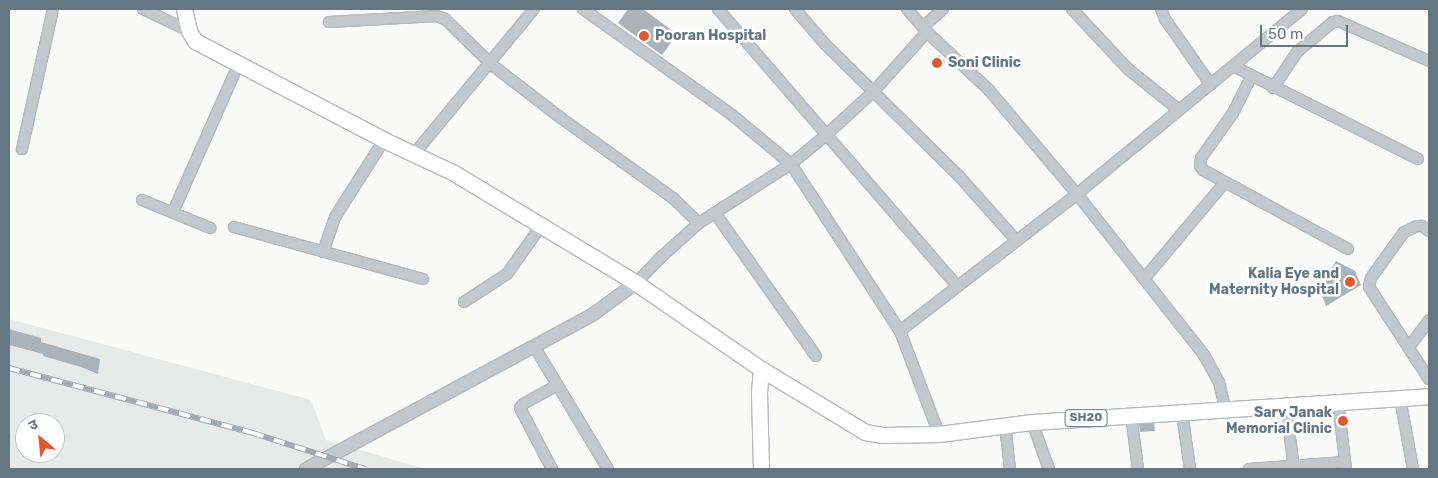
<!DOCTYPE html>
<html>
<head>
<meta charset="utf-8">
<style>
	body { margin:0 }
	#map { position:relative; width:1438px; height:478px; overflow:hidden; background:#fafaf8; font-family:Rubik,"Noto Sans Devanagari",sans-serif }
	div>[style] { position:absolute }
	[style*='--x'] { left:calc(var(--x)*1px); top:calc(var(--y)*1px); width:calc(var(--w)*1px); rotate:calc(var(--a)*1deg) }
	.built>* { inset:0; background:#e8e9e9 }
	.building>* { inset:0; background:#aab3b9 }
	.roads { filter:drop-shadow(1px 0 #b5babe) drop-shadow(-1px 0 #b5babe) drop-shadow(0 1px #b5babe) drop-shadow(0 -1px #b5babe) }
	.minor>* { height:10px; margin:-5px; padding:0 5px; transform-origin:5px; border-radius:5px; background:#c3c8cc }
	.tertiary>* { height:12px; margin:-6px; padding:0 6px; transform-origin:6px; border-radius:6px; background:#c3c8cc }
	.primary>* { height:15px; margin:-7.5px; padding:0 7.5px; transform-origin:7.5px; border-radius:7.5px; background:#fff }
	.rail>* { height:5.5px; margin-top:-2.75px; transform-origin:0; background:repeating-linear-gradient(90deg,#fff 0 11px,#a2aab0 0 22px); box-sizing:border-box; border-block:1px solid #a2aab0 }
	.dots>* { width:14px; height:14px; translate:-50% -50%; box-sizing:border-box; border:2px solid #fff; border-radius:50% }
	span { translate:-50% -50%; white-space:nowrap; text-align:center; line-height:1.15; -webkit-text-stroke:5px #fff; paint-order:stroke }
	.shield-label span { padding:1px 4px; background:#fff; border:1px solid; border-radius:4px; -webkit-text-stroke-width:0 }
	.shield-label { font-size:12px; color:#657683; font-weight:700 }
	.poi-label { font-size:14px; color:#657683; font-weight:700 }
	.left { translate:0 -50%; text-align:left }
	.right { translate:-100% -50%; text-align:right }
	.frame { position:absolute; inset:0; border:10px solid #657683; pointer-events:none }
	.north { position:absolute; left:15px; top:413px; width:50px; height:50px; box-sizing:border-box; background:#fff; border:1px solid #c1c8cd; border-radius:50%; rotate:332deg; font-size:14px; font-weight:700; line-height:20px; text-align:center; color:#657683 }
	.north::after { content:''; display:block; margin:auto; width:18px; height:22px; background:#e4572e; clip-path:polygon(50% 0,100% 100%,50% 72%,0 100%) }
	.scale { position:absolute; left:1260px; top:25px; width:88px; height:22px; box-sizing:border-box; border:2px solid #657683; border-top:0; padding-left:6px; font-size:15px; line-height:18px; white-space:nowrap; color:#657683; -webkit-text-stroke:4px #fff; paint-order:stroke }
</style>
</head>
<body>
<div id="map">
	<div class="built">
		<div style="clip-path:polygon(evenodd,9px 319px,311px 400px,326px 440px,425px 469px,9px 469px,9px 319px,25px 423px,55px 423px,55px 453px,25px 453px,25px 423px)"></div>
	</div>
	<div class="building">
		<div style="clip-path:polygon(628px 9px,643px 9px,677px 34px,662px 55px,618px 23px)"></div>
		<div style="clip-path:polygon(939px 55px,945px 62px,936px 70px,930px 64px)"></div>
		<div style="clip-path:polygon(1336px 261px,1355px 271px,1361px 285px,1326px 306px,1319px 288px)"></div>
		<div style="clip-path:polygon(9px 329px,41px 338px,41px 342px,100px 359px,98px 374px,81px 367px,43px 356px,43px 354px,9px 345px)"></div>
		<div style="clip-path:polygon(1154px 423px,1155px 431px,1140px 432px,1139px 424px)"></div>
	</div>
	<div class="roads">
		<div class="minor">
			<div style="--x:143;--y:9;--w:51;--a:25.6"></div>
			<div style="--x:583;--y:9;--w:183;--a:35.4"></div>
			<div style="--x:732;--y:115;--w:77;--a:39.7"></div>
			<div style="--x:791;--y:164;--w:199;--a:56.9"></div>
			<div style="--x:900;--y:331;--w:110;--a:69.3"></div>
			<div style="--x:718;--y:9;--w:366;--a:49.2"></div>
			<div style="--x:795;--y:9;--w:46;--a:49.4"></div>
			<div style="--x:825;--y:44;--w:188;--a:44.6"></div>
			<div style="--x:959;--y:176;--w:86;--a:48.3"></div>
			<div style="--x:907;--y:9;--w:30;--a:49"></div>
			<div style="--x:927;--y:32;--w:85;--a:43.1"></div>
			<div style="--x:989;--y:90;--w:136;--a:49.8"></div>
			<div style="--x:1077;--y:194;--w:205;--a:51.7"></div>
			<div style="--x:1204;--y:355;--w:31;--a:61"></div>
			<div style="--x:1219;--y:382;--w:28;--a:77"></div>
			<div style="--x:1072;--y:9;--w:82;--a:47"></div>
			<div style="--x:1128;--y:69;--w:65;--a:38.8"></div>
			<div style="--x:1161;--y:9;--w:11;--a:68"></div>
			<div style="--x:1165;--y:19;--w:80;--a:55.1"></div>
			<div style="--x:329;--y:22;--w:108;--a:-3.2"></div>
			<div style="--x:437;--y:16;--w:9;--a:21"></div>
			<div style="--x:445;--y:19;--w:66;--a:44.4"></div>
			<div style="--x:492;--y:65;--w:87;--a:37.5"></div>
			<div style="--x:561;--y:118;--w:139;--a:35.6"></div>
			<div style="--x:674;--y:199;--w:35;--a:44"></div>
			<div style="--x:923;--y:27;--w:27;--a:-42"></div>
			<div style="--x:1233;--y:66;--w:207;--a:26.7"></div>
			<div style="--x:1251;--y:77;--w:40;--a:116.6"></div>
			<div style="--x:1233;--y:113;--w:55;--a:125.4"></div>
			<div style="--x:1201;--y:158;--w:8;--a:97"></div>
			<div style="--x:1200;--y:166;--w:5;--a:53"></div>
			<div style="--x:1203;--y:170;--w:165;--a:28.6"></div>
			<div style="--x:1273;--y:88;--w:43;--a:-56.3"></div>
			<div style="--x:1297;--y:52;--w:47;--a:-39.8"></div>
			<div style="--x:1333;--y:22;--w:5;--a:-11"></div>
			<div style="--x:1338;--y:21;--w:99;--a:23.7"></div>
			<div style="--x:22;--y:149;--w:143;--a:-77.5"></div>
			<div style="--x:414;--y:154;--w:188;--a:-50.4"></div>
			<div style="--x:142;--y:200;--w:74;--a:22.4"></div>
			<div style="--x:173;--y:212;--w:163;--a:-66.1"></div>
			<div style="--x:715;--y:213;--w:175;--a:54.8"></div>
			<div style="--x:234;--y:227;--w:196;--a:15.4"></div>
			<div style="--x:1429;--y:231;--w:9;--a:-144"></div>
			<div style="--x:1422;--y:226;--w:5;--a:180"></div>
			<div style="--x:1417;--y:226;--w:14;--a:155"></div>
			<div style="--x:1404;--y:232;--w:57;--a:125.7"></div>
			<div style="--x:1371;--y:278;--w:9;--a:103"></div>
			<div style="--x:1369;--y:287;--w:110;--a:56.9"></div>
			<div style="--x:323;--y:252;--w:37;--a:-71"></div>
			<div style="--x:335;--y:217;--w:91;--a:-57.5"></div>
			<div style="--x:1144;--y:279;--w:126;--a:-50.1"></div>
			<div style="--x:636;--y:283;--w:33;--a:-46"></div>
			<div style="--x:659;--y:259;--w:54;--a:-42"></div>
			<div style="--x:699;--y:223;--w:109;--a:-32.7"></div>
			<div style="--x:791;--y:164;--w:45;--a:-39.6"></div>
			<div style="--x:826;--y:135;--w:65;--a:-42.5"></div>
			<div style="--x:874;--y:91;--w:79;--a:-48.1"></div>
			<div style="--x:464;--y:302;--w:51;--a:-33.1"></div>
			<div style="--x:507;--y:274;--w:59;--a:-54.7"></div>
			<div style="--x:900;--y:331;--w:224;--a:-37.7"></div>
			<div style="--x:1077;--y:194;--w:291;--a:-39.4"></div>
			<div style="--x:534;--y:346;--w:144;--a:59"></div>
			<div style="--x:1409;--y:347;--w:34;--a:-53"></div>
			<div style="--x:1400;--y:398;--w:72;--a:79.6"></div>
			<div style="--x:1338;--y:402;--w:67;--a:83.2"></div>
			<div style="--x:1286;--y:405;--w:64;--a:82.9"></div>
			<div style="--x:1182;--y:412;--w:58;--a:82"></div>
			<div style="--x:1131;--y:415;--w:54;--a:82.6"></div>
			<div style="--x:1032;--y:422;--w:50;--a:70.1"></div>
			<div style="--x:1005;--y:425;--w:44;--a:83.5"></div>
			<div style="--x:552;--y:469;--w:69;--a:-117.7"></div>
			<div style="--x:520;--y:408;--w:5;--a:-53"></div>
			<div style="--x:523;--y:404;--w:39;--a:-29"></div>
			<div style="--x:1249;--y:469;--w:96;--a:-4.2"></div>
		</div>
		<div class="tertiary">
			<div style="--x:306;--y:469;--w:325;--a:-28.3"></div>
			<div style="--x:592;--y:315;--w:54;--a:-36"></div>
		</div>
		<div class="primary">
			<div style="--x:184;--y:9;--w:23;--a:77"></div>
			<div style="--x:189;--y:31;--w:12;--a:59"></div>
			<div style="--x:195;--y:41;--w:213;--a:27.6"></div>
			<div style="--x:384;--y:140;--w:77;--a:25.2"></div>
			<div style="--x:454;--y:173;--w:213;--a:31.1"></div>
			<div style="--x:636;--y:283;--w:152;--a:34.5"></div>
			<div style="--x:761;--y:369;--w:122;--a:31.2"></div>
			<div style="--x:865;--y:432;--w:17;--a:10"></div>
			<div style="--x:882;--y:435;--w:57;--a:-1"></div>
			<div style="--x:939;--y:434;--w:94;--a:-7.4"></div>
			<div style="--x:1032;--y:422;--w:398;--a:-3.7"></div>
			<div style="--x:761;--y:469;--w:77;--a:-91.5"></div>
			<div style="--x:759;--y:392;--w:23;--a:-85"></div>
		</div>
	</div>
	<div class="rail">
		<div style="--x:9;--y:368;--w:253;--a:14.9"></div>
		<div style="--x:253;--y:433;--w:118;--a:17.8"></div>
	</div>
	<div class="dots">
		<div style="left:644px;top:36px;background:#e4572e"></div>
		<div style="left:937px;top:63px;background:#e4572e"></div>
		<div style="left:1350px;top:282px;background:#e4572e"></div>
		<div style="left:1343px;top:421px;background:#e4572e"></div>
	</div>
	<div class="shield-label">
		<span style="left:1086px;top:418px">SH20</span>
	</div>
	<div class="poi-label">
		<span class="left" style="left:655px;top:36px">Pooran Hospital</span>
		<span class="left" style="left:948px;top:63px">Soni Clinic</span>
		<span class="right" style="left:1339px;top:282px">Kalia Eye and<br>Maternity Hospital</span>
		<span class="right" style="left:1332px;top:421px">Sarv Janak<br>Memorial Clinic</span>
	</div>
	<div class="frame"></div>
	<div class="north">उ</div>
	<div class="scale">50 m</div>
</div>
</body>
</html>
